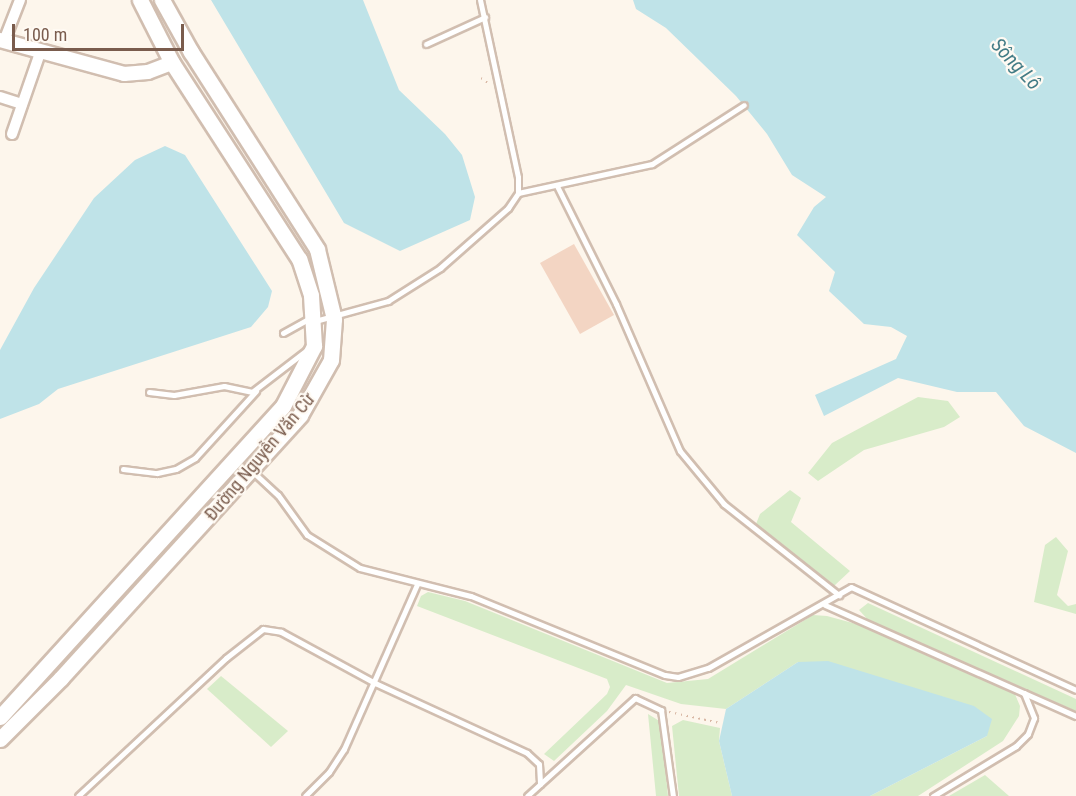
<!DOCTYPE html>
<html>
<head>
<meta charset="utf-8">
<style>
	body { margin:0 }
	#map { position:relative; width:1076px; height:796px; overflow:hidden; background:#fdf6ec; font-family:"Roboto Condensed",sans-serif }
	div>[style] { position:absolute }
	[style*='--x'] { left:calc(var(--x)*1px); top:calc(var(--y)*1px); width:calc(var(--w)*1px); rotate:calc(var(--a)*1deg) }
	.green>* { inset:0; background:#d8ecc9 }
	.water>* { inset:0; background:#bfe3e8 }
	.building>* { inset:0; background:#f3d5c3 }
	.path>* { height:2px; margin-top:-1px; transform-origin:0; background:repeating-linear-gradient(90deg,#d9b8a5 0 1.5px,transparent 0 6px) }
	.roads { filter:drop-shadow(2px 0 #d1beb0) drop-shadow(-2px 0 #d1beb0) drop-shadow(0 2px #d1beb0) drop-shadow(0 -2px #d1beb0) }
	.service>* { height:5px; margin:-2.5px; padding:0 2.5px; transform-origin:2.5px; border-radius:2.5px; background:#fff }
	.minor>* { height:10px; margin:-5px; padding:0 5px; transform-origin:5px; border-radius:5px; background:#fff }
	.tertiary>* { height:14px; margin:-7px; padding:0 7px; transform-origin:7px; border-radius:7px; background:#fff }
	.secondary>* { height:15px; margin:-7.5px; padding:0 7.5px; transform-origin:7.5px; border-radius:7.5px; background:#fff }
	span { translate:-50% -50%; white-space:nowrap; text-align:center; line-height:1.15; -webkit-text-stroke:4.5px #fffaf3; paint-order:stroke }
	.street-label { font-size:18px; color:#7a5c4d }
	.water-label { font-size:20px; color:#437c86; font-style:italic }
	.scale { position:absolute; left:12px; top:24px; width:172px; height:27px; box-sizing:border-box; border:3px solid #7a5c4d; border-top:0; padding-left:8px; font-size:18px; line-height:21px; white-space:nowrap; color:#7a5c4d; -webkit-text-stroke:4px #fffaf3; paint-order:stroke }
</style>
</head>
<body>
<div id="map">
	<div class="green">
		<div style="clip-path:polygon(918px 397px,948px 401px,960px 417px,944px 427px,864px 450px,818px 481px,808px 473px,832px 443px)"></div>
		<div style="clip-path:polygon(790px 490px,801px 498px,791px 522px,850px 571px,834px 586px,756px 524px,760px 514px)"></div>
		<div style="clip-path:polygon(1056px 537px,1068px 551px,1057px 595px,1068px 606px,1076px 604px,1076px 614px,1034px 602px,1045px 545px)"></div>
		<div style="clip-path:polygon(428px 592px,465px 601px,667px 683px,708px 679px,813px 615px,827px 616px,860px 625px,1014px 692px,1020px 706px,1019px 716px,1003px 741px,918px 796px,870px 796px,987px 736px,798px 662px,726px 709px,681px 704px,626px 685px,607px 711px,554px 761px,544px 754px,607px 694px,610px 687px,607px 679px,417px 606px,421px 596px)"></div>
		<div style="clip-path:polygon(868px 603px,1076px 699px,1076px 711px,869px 621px,859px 610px)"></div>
		<div style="clip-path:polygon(221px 676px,288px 731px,271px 747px,207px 689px)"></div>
		<div style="clip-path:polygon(648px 714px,661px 722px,668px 796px,656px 796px)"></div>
		<div style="clip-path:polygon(683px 720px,720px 728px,719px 741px,732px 796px,679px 796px,672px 726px)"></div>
		<div style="clip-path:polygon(985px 775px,1009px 796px,949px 796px)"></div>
	</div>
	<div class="water">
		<div style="clip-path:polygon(211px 0,363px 0,399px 90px,445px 134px,462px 155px,475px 197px,470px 220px,400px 251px,344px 223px)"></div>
		<div style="clip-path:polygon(633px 0,1076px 0,1076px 453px,1024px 426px,996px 392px,957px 392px,898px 378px,824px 416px,815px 395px,896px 359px,907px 336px,891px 327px,864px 324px,829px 291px,835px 272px,797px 235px,814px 207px,826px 197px,792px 175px,767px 134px,736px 96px,666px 28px,636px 9px)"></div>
		<div style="clip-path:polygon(165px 146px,185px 155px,272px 291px,268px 307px,251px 327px,58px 389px,39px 404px,0 419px,0 350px,34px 288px,94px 198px,135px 160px)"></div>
		<div style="clip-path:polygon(828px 661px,974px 706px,992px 719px,987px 736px,870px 796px,732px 796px,719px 741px,726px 709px,798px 662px)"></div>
	</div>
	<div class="building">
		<div style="clip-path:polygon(574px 244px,614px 315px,580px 334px,540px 263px)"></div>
	</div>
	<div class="path">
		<div style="--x:481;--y:78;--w:9;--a:36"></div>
		<div style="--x:669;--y:712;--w:52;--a:12.2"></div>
	</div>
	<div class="roads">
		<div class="service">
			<div style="--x:426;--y:44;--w:65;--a:-24.6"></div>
			<div style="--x:557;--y:186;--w:132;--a:63.4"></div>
			<div style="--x:616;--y:304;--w:160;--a:66.5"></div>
			<div style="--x:680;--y:451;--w:69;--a:50.3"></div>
			<div style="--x:724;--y:504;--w:147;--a:38.4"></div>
			<div style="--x:518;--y:193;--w:137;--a:-12.2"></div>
			<div style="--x:652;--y:164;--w:109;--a:-32.7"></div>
			<div style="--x:315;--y:321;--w:76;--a:-15.3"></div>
			<div style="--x:388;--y:301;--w:62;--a:-32.4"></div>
			<div style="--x:440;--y:268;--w:91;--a:-41.4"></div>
			<div style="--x:508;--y:208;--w:18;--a:-56"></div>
			<div style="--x:518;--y:193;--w:16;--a:-90"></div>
			<div style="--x:518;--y:177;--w:181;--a:-102.1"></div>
			<div style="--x:283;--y:333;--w:31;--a:-29"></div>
			<div style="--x:149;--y:392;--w:25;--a:7"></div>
			<div style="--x:174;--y:395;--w:51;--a:-10.2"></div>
			<div style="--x:224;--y:386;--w:29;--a:12"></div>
			<div style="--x:252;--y:392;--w:69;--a:-37.4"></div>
			<div style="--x:123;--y:469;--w:34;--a:7"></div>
			<div style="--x:157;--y:473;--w:19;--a:-12"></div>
			<div style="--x:176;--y:469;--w:22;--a:-30"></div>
			<div style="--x:195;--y:458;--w:91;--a:-47.7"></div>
			<div style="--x:253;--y:472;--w:34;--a:43"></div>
			<div style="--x:278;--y:495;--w:49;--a:54.1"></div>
			<div style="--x:307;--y:535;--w:62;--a:31.9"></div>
			<div style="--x:360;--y:568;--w:114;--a:14.2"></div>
			<div style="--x:471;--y:596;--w:209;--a:22.2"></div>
			<div style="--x:665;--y:675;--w:13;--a:9"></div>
			<div style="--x:678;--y:677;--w:31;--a:-17"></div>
			<div style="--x:708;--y:668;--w:164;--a:-29.5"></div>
			<div style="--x:851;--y:587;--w:247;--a:24.6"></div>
			<div style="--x:825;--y:605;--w:218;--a:23.9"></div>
			<div style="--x:1024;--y:693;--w:27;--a:68"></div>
			<div style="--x:1034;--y:718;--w:17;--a:111"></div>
			<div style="--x:1028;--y:734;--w:17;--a:135"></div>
			<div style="--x:1016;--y:746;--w:97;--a:148.9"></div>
			<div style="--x:1024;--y:693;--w:57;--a:23.9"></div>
			<div style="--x:78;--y:796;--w:202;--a:-43"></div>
			<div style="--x:226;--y:658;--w:47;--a:-38.1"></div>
			<div style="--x:263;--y:629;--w:18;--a:9"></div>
			<div style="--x:281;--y:632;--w:107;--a:28.5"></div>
			<div style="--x:375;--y:683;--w:167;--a:24.7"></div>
			<div style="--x:527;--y:753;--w:16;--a:43"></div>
			<div style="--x:539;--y:764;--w:20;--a:87"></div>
			<div style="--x:305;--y:796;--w:34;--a:-45"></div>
			<div style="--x:329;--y:772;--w:27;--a:-57"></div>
			<div style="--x:344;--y:749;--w:180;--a:-66.1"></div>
			<div style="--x:527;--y:796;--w:146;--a:-42.2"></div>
			<div style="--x:635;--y:698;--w:29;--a:25"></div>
			<div style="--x:661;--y:710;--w:87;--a:82.1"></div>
		</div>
		<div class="minor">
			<div style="--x:4;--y:41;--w:44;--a:-68.7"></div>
			<div style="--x:0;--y:97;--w:23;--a:18"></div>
			<div style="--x:12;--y:134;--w:86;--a:-70.9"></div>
		</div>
		<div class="tertiary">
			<div style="--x:0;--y:40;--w:129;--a:15.3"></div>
			<div style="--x:124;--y:74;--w:24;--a:-5"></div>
			<div style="--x:148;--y:72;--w:26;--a:-21"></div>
		</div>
		<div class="secondary">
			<div style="--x:0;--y:717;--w:420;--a:-47.7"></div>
			<div style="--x:283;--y:406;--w:68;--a:-62.7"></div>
			<div style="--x:314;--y:346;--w:51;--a:-93.4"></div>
			<div style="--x:311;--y:295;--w:38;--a:-108"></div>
			<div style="--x:299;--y:259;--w:234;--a:-122.9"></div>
			<div style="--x:172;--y:63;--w:71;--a:-116.9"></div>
			<div style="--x:0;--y:739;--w:86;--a:-45"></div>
			<div style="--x:61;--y:678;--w:355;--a:-47.7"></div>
			<div style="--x:300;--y:415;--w:63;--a:-60.6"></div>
			<div style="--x:331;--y:360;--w:41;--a:-85.8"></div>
			<div style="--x:334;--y:319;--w:72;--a:-103.7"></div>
			<div style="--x:317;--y:249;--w:234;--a:-122.6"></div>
			<div style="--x:191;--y:52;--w:60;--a:-119.1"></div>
		</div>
	</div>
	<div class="street-label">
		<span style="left:260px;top:457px;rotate:-50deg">Đường Nguyễn Văn Cừ</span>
	</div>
	<div class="water-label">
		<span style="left:1016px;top:64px;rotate:47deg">Sông Lô</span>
	</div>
	<div class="scale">100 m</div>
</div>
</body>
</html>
